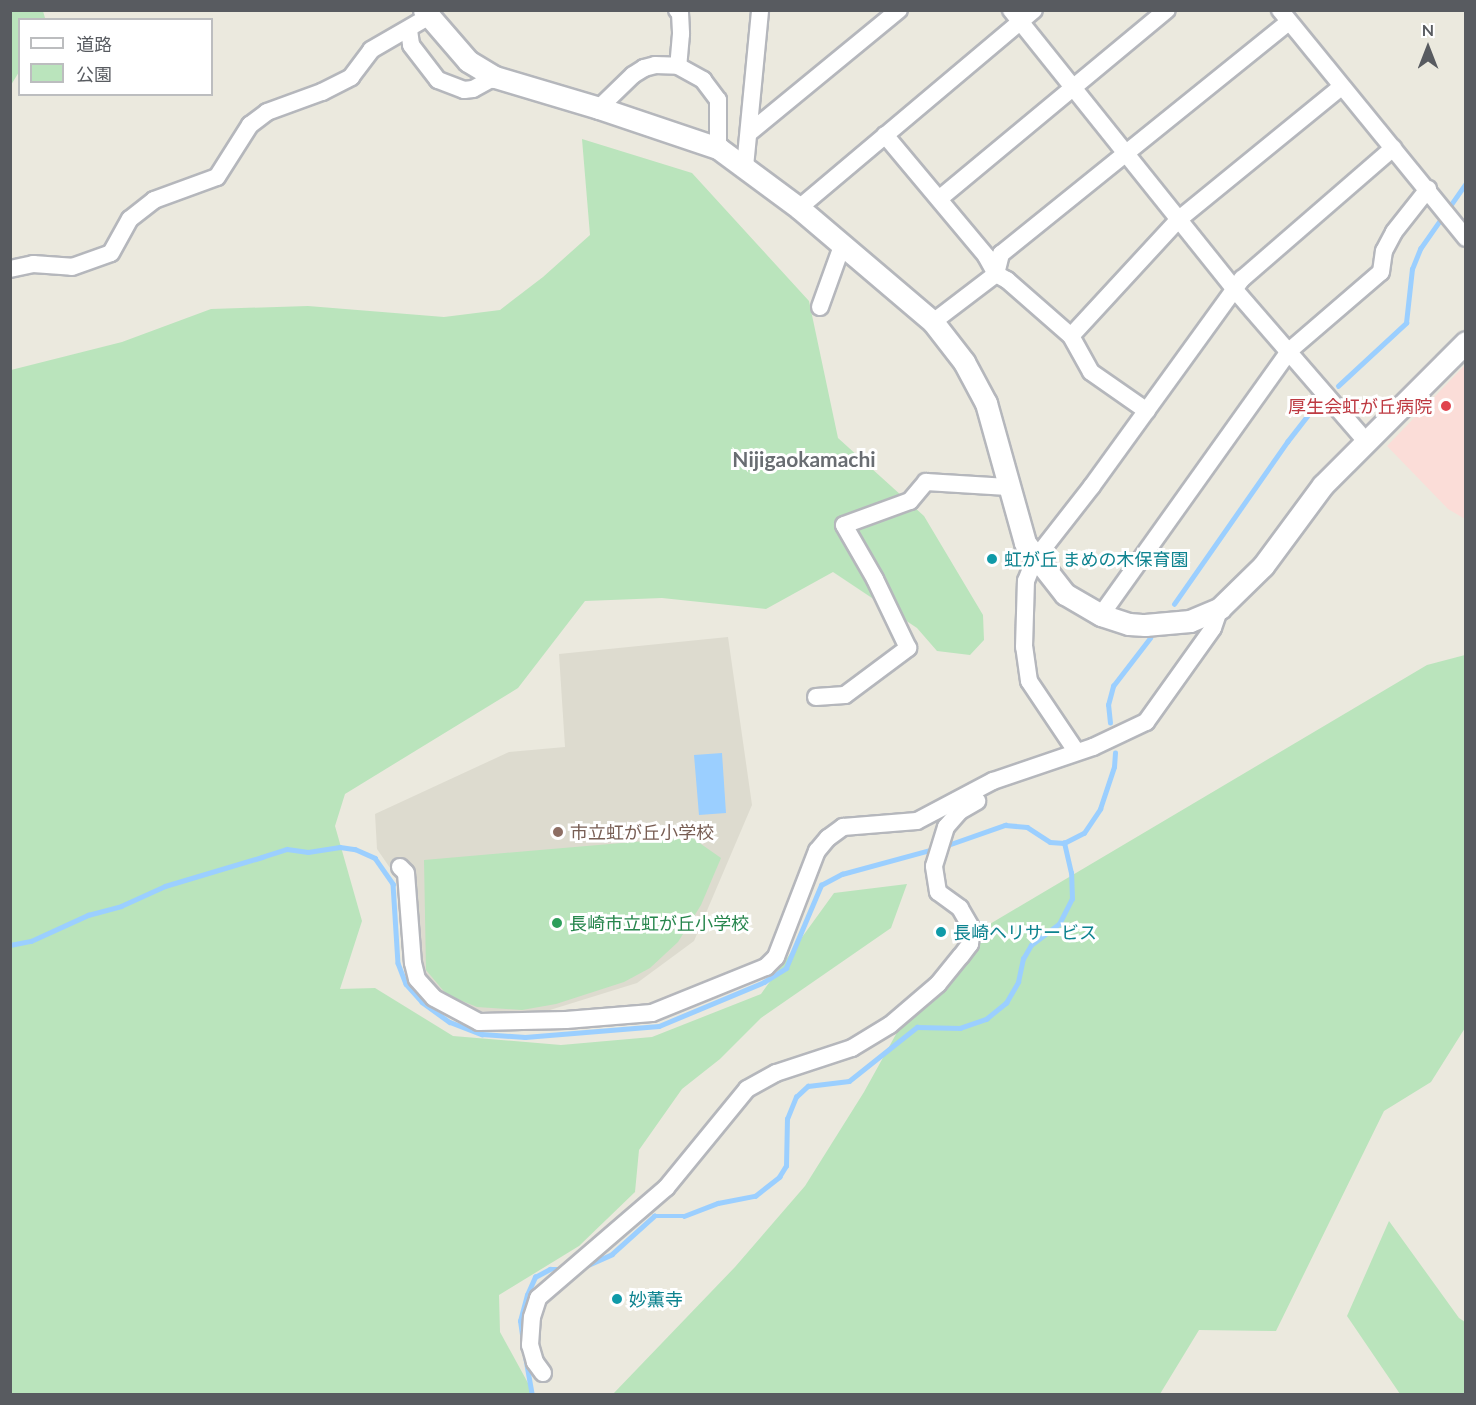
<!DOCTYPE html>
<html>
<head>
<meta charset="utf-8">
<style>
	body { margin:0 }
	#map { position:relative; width:1476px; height:1405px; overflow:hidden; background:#ebe9de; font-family:Lato,"Noto Sans JP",sans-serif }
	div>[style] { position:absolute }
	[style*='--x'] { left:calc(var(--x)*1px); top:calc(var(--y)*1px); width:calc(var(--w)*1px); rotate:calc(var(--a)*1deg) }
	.education>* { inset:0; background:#dddbcf }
	.medical>* { inset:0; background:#fbddd8 }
	.green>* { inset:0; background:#bae4bc }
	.water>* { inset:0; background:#9bcfff }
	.stream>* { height:4.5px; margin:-2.25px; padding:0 2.25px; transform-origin:2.25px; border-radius:2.25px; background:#9bcfff }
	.roads { filter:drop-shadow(2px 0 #b5b7bc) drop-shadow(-2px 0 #b5b7bc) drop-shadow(0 2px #b5b7bc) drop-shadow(0 -2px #b5b7bc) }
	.minor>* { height:16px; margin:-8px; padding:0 8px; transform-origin:8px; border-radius:8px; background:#fff }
	.tertiary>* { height:21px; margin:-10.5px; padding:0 10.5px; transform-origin:10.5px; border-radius:10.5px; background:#fff }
	.dots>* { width:16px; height:16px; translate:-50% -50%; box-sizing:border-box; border:3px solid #fff; border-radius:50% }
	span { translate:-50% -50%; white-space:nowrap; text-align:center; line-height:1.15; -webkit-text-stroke:6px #fff; paint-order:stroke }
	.health-label { font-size:18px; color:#be3a42 }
	.right { translate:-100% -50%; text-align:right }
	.culture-label { font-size:18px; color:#0d838f }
	.left { translate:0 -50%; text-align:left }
	.education-label { font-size:18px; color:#785e54 }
	.leisure-label { font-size:18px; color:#27864d }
	.quarter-label { font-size:21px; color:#696d72; font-weight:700 }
	.frame { position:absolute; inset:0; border:12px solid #585b60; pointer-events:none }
	.legend { position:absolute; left:18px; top:18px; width:195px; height:78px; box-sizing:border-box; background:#fff; border:2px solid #bcbdbf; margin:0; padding:8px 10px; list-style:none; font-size:18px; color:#585b60 }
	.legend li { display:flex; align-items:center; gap:12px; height:30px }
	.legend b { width:30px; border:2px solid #bcbdbf }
	.north { position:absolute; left:1398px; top:18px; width:60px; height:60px; -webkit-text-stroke:4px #fff; paint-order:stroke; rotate:0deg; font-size:16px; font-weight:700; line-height:24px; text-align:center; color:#585b60 }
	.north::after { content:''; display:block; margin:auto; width:21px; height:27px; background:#585b60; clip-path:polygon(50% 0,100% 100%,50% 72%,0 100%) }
</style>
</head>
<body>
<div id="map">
	<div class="education">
		<div style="clip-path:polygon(728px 637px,752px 805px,694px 941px,637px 983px,537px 1014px,475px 1011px,444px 995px,423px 973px,401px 884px,377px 849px,375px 814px,509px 752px,565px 747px,559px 654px)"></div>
	</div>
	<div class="medical">
		<div style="clip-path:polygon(1465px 365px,1465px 519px,1448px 509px,1387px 446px)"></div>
	</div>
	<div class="green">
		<div style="clip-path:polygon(11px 10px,43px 11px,45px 18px,20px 20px,19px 72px,11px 85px)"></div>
		<div style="clip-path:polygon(582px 139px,692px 173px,809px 301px,838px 438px,924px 516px,983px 615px,984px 640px,970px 655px,937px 651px,917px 628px,833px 572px,766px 609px,662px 598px,585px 601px,518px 688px,345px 794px,335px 826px,362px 921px,340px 989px,375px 988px,453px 1036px,561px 1045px,652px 1037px,761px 994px,834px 893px,907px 884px,891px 928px,761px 1018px,720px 1059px,682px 1089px,639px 1150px,635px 1192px,579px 1246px,499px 1295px,500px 1332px,534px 1394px,11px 1394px,11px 370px,122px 342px,211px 309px,308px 306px,444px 317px,500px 310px,543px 277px,590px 235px)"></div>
		<div style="clip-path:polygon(1465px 655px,1465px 1028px,1431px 1082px,1384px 1111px,1276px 1331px,1199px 1330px,1160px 1394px,613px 1394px,735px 1267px,805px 1186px,864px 1092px,921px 989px,968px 937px,1427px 665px)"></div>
		<div style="clip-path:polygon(691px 837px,721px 858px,701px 905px,678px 942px,650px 968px,624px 982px,556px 1004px,522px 1010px,477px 1007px,447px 995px,426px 970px,424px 860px)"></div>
		<div style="clip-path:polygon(1389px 1221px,1459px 1318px,1465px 1322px,1465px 1394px,1400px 1394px,1347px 1316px)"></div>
	</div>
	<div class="water">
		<div style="clip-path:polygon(722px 753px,726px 813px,699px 815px,694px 755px)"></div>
	</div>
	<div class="stream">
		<div style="--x:1338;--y:386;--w:93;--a:-42.8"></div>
		<div style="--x:1406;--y:323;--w:54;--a:-83.7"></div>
		<div style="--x:1412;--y:269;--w:22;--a:-68"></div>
		<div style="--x:1420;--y:249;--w:80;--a:-55.1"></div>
		<div style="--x:1174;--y:604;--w:198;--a:-55.1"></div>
		<div style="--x:1287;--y:442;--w:51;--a:-52.2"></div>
		<div style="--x:1110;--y:723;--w:18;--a:-96"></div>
		<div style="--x:1108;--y:705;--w:20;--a:-75"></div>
		<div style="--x:1113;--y:686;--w:61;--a:-52.4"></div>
		<div style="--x:945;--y:846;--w:64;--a:-19.3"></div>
		<div style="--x:1005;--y:825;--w:22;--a:5"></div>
		<div style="--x:1027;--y:827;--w:27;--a:33"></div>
		<div style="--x:1050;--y:842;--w:14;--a:4"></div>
		<div style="--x:10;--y:945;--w:21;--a:-11"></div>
		<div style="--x:31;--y:941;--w:63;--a:-24.5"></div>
		<div style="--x:88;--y:915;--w:34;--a:-15"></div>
		<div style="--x:121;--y:906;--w:48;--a:-24.4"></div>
		<div style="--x:165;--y:886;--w:101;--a:-16.6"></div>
		<div style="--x:262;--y:857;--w:26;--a:-18"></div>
		<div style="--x:287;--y:849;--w:21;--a:8"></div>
		<div style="--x:308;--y:852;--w:32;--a:-9"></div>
		<div style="--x:340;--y:847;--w:15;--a:8"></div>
		<div style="--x:355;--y:849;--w:22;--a:24"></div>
		<div style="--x:375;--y:858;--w:32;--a:55"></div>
		<div style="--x:393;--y:884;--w:79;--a:86.4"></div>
		<div style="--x:398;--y:963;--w:22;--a:69"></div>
		<div style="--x:406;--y:984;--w:24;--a:48"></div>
		<div style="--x:422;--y:1002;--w:34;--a:36"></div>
		<div style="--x:450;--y:1022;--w:34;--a:21"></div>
		<div style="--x:482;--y:1034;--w:43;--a:4"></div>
		<div style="--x:525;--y:1037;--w:134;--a:-4.7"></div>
		<div style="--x:659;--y:1026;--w:114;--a:-22.7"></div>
		<div style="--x:764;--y:982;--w:26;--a:-32"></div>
		<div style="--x:786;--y:968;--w:90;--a:-67.1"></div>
		<div style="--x:821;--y:885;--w:24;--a:-28"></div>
		<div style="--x:842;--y:874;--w:95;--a:-15.2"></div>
		<div style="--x:579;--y:1269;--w:36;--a:-24"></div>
		<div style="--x:612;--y:1254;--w:57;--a:-42.1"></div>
		<div style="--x:654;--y:1216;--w:30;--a:0"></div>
		<div style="--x:684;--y:1216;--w:36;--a:-21"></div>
		<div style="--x:718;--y:1203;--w:38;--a:-11"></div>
		<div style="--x:755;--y:1196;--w:31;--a:-38"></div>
		<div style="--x:779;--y:1177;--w:13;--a:-58"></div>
		<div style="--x:786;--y:1166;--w:47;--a:-88.8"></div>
		<div style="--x:787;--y:1119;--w:24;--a:-68"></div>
		<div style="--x:796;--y:1097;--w:16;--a:-43"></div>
		<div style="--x:808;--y:1086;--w:41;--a:-7"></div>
		<div style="--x:849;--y:1081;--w:87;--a:-38.5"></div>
		<div style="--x:917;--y:1027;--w:43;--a:1.3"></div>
		<div style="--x:960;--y:1028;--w:28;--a:-19"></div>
		<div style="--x:986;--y:1019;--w:26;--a:-39"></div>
		<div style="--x:1006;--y:1003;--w:24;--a:-60"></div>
		<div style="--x:1018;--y:982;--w:24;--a:-78"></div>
		<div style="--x:1023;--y:959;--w:16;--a:-60"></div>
		<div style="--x:1031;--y:945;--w:35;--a:-37"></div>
		<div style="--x:1059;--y:924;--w:28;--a:-63"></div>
		<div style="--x:1072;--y:899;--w:26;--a:-92"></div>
		<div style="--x:1071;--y:873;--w:31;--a:-103"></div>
		<div style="--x:1064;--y:843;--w:22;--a:-27"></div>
		<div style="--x:1084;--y:833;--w:29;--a:-56"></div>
		<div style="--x:1100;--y:809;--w:44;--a:-71.6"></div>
		<div style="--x:1114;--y:767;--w:14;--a:-86"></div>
		<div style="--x:523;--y:1342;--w:21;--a:-98"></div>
		<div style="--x:520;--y:1321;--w:27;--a:-75"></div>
		<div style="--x:527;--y:1295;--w:20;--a:-66"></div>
		<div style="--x:535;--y:1277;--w:17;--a:-28"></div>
		<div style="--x:550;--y:1269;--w:15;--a:0"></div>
		<div style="--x:526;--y:1359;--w:36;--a:80"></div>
	</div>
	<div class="roads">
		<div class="minor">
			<div style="--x:677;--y:10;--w:4;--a:45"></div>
			<div style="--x:680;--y:13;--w:21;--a:87"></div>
			<div style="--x:681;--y:34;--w:32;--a:95"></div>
			<div style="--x:1011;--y:10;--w:359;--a:51.3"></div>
			<div style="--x:1235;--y:290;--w:198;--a:49.1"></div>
			<div style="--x:1280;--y:10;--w:294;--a:50.8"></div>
			<div style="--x:409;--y:30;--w:15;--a:82"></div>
			<div style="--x:411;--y:45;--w:44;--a:52.4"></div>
			<div style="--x:438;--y:80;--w:28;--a:21"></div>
			<div style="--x:464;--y:90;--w:9;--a:-6"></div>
			<div style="--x:473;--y:89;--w:25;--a:-29"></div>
			<div style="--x:599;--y:108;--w:47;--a:-44.1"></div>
			<div style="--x:633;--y:75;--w:13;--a:-32"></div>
			<div style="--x:644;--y:68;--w:11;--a:-15"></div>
			<div style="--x:655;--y:65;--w:23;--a:2"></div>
			<div style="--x:678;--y:66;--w:29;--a:29"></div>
			<div style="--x:703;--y:80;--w:25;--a:53"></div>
			<div style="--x:718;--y:100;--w:48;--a:90"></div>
			<div style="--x:749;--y:133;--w:194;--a:-39.4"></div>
			<div style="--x:885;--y:135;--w:158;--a:50.1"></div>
			<div style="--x:986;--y:256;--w:21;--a:61"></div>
			<div style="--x:996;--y:274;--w:13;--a:29"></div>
			<div style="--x:1007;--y:280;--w:85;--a:41.2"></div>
			<div style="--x:1071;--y:336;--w:41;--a:60.9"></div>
			<div style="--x:1091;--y:372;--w:68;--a:34.9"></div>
			<div style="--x:745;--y:167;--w:158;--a:-84.5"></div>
			<div style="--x:939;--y:199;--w:296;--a:-39.7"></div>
			<div style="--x:799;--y:208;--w:307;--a:-40.1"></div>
			<div style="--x:10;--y:269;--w:24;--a:-12"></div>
			<div style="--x:33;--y:264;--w:39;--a:4"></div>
			<div style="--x:72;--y:267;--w:41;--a:-19.7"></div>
			<div style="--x:111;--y:253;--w:39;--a:-61"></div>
			<div style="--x:130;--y:219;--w:31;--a:-38"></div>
			<div style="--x:154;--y:200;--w:67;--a:-20.1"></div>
			<div style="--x:217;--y:177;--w:62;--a:-57.6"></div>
			<div style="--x:250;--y:125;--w:21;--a:-37"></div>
			<div style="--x:267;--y:112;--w:59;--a:-20"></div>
			<div style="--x:322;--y:92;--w:33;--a:-27"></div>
			<div style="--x:351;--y:77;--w:34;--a:-53"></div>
			<div style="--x:371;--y:50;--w:66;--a:-30.1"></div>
			<div style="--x:820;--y:307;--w:65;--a:-70.2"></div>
			<div style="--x:933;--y:322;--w:79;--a:-37.3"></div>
			<div style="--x:996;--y:274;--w:21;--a:-76"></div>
			<div style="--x:1001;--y:254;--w:370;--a:-38.9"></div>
			<div style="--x:1071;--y:336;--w:158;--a:-47.3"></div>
			<div style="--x:1178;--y:220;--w:210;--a:-39.2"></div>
			<div style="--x:1101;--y:615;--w:324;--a:-54.5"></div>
			<div style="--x:1289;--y:351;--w:121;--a:-40.7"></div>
			<div style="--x:1381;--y:272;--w:21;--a:-82"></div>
			<div style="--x:1384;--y:251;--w:21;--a:-62"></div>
			<div style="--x:1394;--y:232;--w:55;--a:-51.7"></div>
			<div style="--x:816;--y:697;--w:29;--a:-4"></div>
			<div style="--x:845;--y:695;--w:79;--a:-36.7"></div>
			<div style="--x:908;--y:648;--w:76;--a:-115.6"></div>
			<div style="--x:875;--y:579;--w:62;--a:-119.9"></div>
			<div style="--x:844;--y:525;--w:70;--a:-20"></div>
			<div style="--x:910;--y:501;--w:25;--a:-50"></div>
			<div style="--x:926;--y:482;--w:82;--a:3.5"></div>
			<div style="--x:1076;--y:751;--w:84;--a:-123.9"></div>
			<div style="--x:1029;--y:681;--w:34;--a:-98"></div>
			<div style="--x:1024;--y:647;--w:66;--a:-88.3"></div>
			<div style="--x:1026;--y:581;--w:24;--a:-68"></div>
			<div style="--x:1035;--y:559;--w:93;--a:-52"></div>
			<div style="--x:1092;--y:486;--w:256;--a:-54.1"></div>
			<div style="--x:1242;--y:279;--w:200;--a:-40.9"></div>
			<div style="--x:400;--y:867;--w:8;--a:45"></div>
			<div style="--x:406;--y:873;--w:90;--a:85.6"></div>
			<div style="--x:413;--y:963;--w:16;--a:76"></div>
			<div style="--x:417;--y:979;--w:25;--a:48"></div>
			<div style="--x:434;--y:998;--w:51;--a:28.1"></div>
			<div style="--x:479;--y:1022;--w:87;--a:-1.3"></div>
			<div style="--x:566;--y:1020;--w:86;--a:-4.7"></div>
			<div style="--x:652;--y:1013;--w:123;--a:-22"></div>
			<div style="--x:766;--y:967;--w:14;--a:-45"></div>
			<div style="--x:776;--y:957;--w:114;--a:-68.9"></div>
			<div style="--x:817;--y:851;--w:17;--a:-50"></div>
			<div style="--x:828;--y:838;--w:19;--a:-36"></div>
			<div style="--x:843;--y:827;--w:74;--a:-4.6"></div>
			<div style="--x:917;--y:821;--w:86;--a:-27.8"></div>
			<div style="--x:993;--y:781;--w:106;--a:-18.8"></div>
			<div style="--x:1093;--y:747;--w:59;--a:-25.3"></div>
			<div style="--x:1146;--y:722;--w:115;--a:-54.5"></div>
			<div style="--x:1213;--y:628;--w:21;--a:-71"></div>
			<div style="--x:543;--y:1373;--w:14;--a:-126"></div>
			<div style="--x:535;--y:1362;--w:18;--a:-106"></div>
			<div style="--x:530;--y:1345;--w:28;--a:-86"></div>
			<div style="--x:532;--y:1317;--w:20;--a:-72"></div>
			<div style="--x:538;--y:1298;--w:169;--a:-40.7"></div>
			<div style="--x:666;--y:1188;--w:128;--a:-50.7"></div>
			<div style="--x:747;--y:1089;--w:33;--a:-29"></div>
			<div style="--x:776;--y:1073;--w:80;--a:-18.2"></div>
			<div style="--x:852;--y:1048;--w:44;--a:-31.2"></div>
			<div style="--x:890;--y:1025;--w:63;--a:-40.5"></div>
			<div style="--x:938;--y:984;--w:36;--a:-51"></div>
			<div style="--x:961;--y:956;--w:15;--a:-53"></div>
			<div style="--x:970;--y:944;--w:15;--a:-82"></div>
			<div style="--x:972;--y:929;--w:24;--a:-120"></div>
			<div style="--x:960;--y:908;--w:27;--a:-144"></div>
			<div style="--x:938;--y:892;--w:26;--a:-99"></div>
			<div style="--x:934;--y:866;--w:41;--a:-72.9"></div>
			<div style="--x:946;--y:827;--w:21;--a:-49"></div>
			<div style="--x:960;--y:811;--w:20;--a:-30"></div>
		</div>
		<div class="tertiary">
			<div style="--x:424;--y:10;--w:67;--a:49.2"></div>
			<div style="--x:468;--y:61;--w:31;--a:31"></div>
			<div style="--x:495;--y:77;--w:109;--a:16.6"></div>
			<div style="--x:599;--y:108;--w:126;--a:18.6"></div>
			<div style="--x:718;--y:148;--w:101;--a:36.5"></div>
			<div style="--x:799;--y:208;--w:176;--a:40.4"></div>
			<div style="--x:933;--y:322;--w:51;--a:52.2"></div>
			<div style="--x:964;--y:362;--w:47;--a:61.8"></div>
			<div style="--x:986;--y:403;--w:145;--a:74.4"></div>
			<div style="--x:1025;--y:543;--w:65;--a:51.9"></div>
			<div style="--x:1065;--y:594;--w:42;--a:30.3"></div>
			<div style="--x:1101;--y:615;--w:29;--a:18"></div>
			<div style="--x:1129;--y:624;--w:16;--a:4"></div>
			<div style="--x:1145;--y:625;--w:45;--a:-5.1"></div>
			<div style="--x:1190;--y:621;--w:33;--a:-23"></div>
			<div style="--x:1220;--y:608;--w:60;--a:-44.3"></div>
			<div style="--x:1263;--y:566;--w:101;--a:-53.5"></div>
			<div style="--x:1323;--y:485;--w:202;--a:-45"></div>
		</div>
	</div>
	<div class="dots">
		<div style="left:1446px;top:406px;background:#e0444e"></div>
		<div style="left:992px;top:559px;background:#0f9aa8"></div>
		<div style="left:558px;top:832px;background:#8d6e63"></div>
		<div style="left:557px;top:923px;background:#2e9e5b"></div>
		<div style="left:941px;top:932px;background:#0f9aa8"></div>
		<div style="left:617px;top:1299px;background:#0f9aa8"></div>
	</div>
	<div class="health-label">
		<span class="right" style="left:1432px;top:406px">厚生会虹が丘病院</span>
	</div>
	<div class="culture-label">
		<span class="left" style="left:1004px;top:559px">虹が丘 まめの木保育園</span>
		<span class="left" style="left:953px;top:932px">長崎ヘリサービス</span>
		<span class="left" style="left:629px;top:1299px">妙薫寺</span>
	</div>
	<div class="education-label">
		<span class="left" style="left:570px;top:832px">市立虹が丘小学校</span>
	</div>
	<div class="leisure-label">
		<span class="left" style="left:569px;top:923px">長崎市立虹が丘小学校</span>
	</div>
	<div class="quarter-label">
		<span style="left:804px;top:459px">Nijigaokamachi</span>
	</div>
	<div class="frame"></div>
	<ul class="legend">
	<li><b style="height:8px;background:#fff"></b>道路</li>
	<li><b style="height:16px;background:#bae4bc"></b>公園</li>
	</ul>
	<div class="north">N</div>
</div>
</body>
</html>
